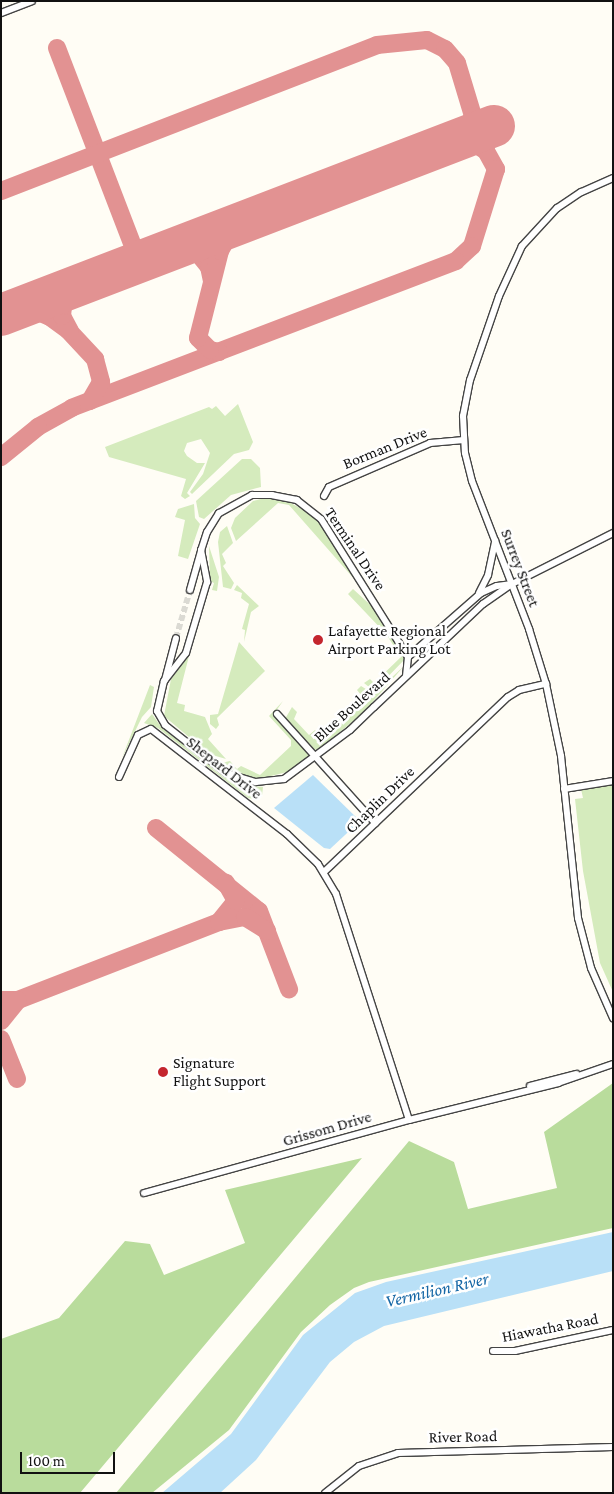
<!DOCTYPE html>
<html>
<head>
<meta charset="utf-8">
<style>
	body { margin:0 }
	#map { position:relative; width:614px; height:1494px; overflow:hidden; background:#fffdf5; font-family:"Crimson Pro",serif }
	div>[style] { position:absolute }
	[style*='--x'] { left:calc(var(--x)*1px); top:calc(var(--y)*1px); width:calc(var(--w)*1px); rotate:calc(var(--a)*1deg) }
	.green>* { inset:0; background:#d5ebbd }
	.forest>* { inset:0; background:#b9dc9c }
	.water>* { inset:0; background:#b9e0f7 }
	.taxiway>* { height:18px; margin:-9px; padding:0 9px; transform-origin:9px; border-radius:9px; background:#e29292 }
	.runway>* { height:42px; margin:-21px; padding:0 21px; transform-origin:21px; border-radius:21px; background:#e29292 }
	.minor-tunnel>* { height:6px; margin-top:-3px; transform-origin:0; background:repeating-linear-gradient(90deg,#dbdad3 0 6px,transparent 0 9px) }
	.roads { filter:drop-shadow(1px 0 #444) drop-shadow(-1px 0 #444) drop-shadow(0 1px #444) drop-shadow(0 -1px #444) }
	.minor>* { height:6px; margin:-3px; padding:0 3px; transform-origin:3px; border-radius:3px; background:#fff }
	.dots>* { width:14px; height:14px; translate:-50% -50%; box-sizing:border-box; border:2px solid #fff; border-radius:50% }
	span { translate:-50% -50%; white-space:nowrap; text-align:center; line-height:1.15; -webkit-text-stroke:5px #fff; paint-order:stroke }
	.street-label { font-size:16px; color:#111 }
	.poi-label { font-size:16px; color:#111 }
	.left { translate:0 -50%; text-align:left }
	.water-label { font-size:18px; color:#1768a6; font-style:italic }
	.frame { position:absolute; inset:0; border:2px solid #111; pointer-events:none }
	.scale { position:absolute; left:20px; top:1452px; width:95px; height:22px; box-sizing:border-box; border:2px solid #111; border-top:0; padding-left:6px; font-size:15px; line-height:18px; white-space:nowrap; color:#111; -webkit-text-stroke:4px #fff; paint-order:stroke }
</style>
</head>
<body>
<div id="map">
	<div class="green">
		<div style="clip-path:polygon(238px 404px,253px 442px,249px 450px,234px 454px,192px 494px,190px 492px,203px 474px,210px 453px,201px 439px,187px 443px,184px 451px,187px 456px,197px 463px,205px 463px,187px 493px,190px 496px,185px 499px,181px 496px,186px 479px,109px 457px,105px 447px,209px 407px,212px 409px,216px 406px,225px 416px)"></div>
		<div style="clip-path:polygon(242px 459px,251px 459px,260px 468px,261px 487px,231px 495px,204px 519px,199px 517px,196px 501px)"></div>
		<div style="clip-path:polygon(265px 498px,287px 501px,311px 514px,324px 528px,356px 581px,289px 505px,278px 503px,236px 541px,231px 528px,235px 518px,253px 501px)"></div>
		<div style="clip-path:polygon(194px 504px,195px 518px,200px 524px,188px 559px,178px 556px,185px 520px,175px 517px,178px 509px)"></div>
		<div style="clip-path:polygon(227px 526px,233px 543px,222px 554px,226px 563px,223px 566px,234px 583px,231px 589px,223px 587px,218px 542px,220px 532px)"></div>
		<div style="clip-path:polygon(209px 546px,219px 577px,217px 591px,212px 590px,214px 583px,210px 581px)"></div>
		<div style="clip-path:polygon(237px 585px,259px 606px,251px 612px,244px 642px,245px 630px,242px 629px,249px 604px,241px 598px,242px 593px,234px 590px)"></div>
		<div style="clip-path:polygon(353px 589px,376px 610px,406px 658px,374px 691px,364px 683px,370px 679px,374px 683px,401px 657px,386px 634px,348px 594px)"></div>
		<div style="clip-path:polygon(239px 642px,265px 671px,217px 718px,219px 725px,216px 729px,210px 724px,210px 715px,218px 714px)"></div>
		<div style="clip-path:polygon(189px 656px,177px 703px,185px 705px,184px 711px,205px 717px,212px 734px,208px 739px,226px 759px,209px 754px,164px 716px,171px 679px)"></div>
		<div style="clip-path:polygon(404px 666px,363px 713px,318px 750px,311px 749px,285px 719px,292px 707px,297px 712px,294px 719px,309px 735px,315px 730px,319px 734px,361px 695px,357px 690px,361px 686px,374px 694px)"></div>
		<div style="clip-path:polygon(150px 685px,154px 687px,151px 707px,142px 717px,122px 758px)"></div>
		<div style="clip-path:polygon(283px 701px,276px 711px,278px 719px,311px 756px,291px 771px,259px 779px,239px 774px,221px 763px,230px 761px,237px 769px,241px 766px,260px 775px,291px 746px,291px 740px,269px 716px)"></div>
		<div style="clip-path:polygon(152px 714px,162px 728px,225px 777px,245px 785px,263px 787px,262px 796px,257px 799px,248px 798px,158px 728px,144px 723px)"></div>
		<div style="clip-path:polygon(613px 784px,613px 992px,600px 963px,583px 871px,575px 799px,583px 798px,581px 789px)"></div>
	</div>
	<div class="forest">
		<div style="clip-path:polygon(613px 1083px,613px 1228px,369px 1282px,354px 1288px,330px 1305px,301px 1332px,229px 1430px,152px 1493px,116px 1493px,409px 1141px,454px 1162px,468px 1209px,557px 1188px,544px 1132px)"></div>
		<div style="clip-path:polygon(362px 1158px,80px 1493px,1px 1493px,1px 1339px,59px 1318px,125px 1241px,150px 1244px,164px 1275px,245px 1243px,225px 1190px)"></div>
	</div>
	<div class="water">
		<div style="clip-path:polygon(313px 775px,360px 821px,330px 849px,324px 848px,274px 808px)"></div>
		<div style="clip-path:polygon(613px 1232px,613px 1271px,384px 1326px,354px 1342px,330px 1362px,256px 1460px,220px 1493px,162px 1493px,231px 1434px,303px 1335px,355px 1293px,386px 1282px)"></div>
	</div>
	<div class="taxiway">
		<div style="--x:57;--y:48;--w:229;--a:69"></div>
		<div style="--x:1;--y:191;--w:403;--a:-21.2"></div>
		<div style="--x:377;--y:45;--w:50;--a:-5.7"></div>
		<div style="--x:427;--y:40;--w:20;--a:27"></div>
		<div style="--x:445;--y:49;--w:18;--a:49"></div>
		<div style="--x:457;--y:63;--w:55;--a:73.2"></div>
		<div style="--x:473;--y:116;--w:23;--a:113"></div>
		<div style="--x:464;--y:137;--w:26;--a:32"></div>
		<div style="--x:486;--y:151;--w:21;--a:61"></div>
		<div style="--x:496;--y:169;--w:81;--a:107.3"></div>
		<div style="--x:472;--y:246;--w:22;--a:137"></div>
		<div style="--x:456;--y:261;--w:411;--a:159.1"></div>
		<div style="--x:72;--y:408;--w:39;--a:151"></div>
		<div style="--x:38;--y:427;--w:48;--a:141"></div>
		<div style="--x:174;--y:248;--w:23;--a:10"></div>
		<div style="--x:197;--y:252;--w:19;--a:51"></div>
		<div style="--x:209;--y:267;--w:14;--a:78"></div>
		<div style="--x:13;--y:310;--w:25;--a:5"></div>
		<div style="--x:38;--y:312;--w:13;--a:23"></div>
		<div style="--x:50;--y:317;--w:22;--a:36"></div>
		<div style="--x:68;--y:330;--w:40;--a:47"></div>
		<div style="--x:95;--y:359;--w:24;--a:75"></div>
		<div style="--x:101;--y:382;--w:22;--a:120"></div>
		<div style="--x:70;--y:331;--w:17;--a:-118"></div>
		<div style="--x:62;--y:316;--w:10;--a:-84"></div>
		<div style="--x:63;--y:306;--w:24;--a:-57"></div>
		<div style="--x:219;--y:352;--w:9;--a:-167"></div>
		<div style="--x:210;--y:350;--w:17;--a:-135"></div>
		<div style="--x:198;--y:338;--w:90;--a:-75.8"></div>
		<div style="--x:220;--y:251;--w:21;--a:-61"></div>
		<div style="--x:230;--y:233;--w:17;--a:-40"></div>
		<div style="--x:156;--y:828;--w:132;--a:38.9"></div>
		<div style="--x:259;--y:911;--w:84;--a:69"></div>
		<div style="--x:219;--y:922;--w:26;--a:-11"></div>
		<div style="--x:245;--y:917;--w:26;--a:32"></div>
		<div style="--x:1;--y:1000;--w:17;--a:0"></div>
		<div style="--x:18;--y:1000;--w:216;--a:-21.2"></div>
		<div style="--x:219;--y:922;--w:27;--a:-51"></div>
		<div style="--x:236;--y:901;--w:21;--a:-119"></div>
		<div style="--x:1;--y:1021;--w:27;--a:-51"></div>
		<div style="--x:1;--y:1039;--w:43;--a:68.2"></div>
	</div>
	<div class="runway">
		<div style="--x:1;--y:315;--w:528;--a:-20.98"></div>
	</div>
	<div class="minor-tunnel">
		<div style="--x:176;--y:638;--w:50;--a:-73.7"></div>
	</div>
	<div class="roads">
		<div class="minor">
			<div style="--x:1;--y:13;--w:33;--a:-21"></div>
			<div style="--x:613;--y:178;--w:35;--a:156"></div>
			<div style="--x:581;--y:192;--w:29;--a:146"></div>
			<div style="--x:557;--y:208;--w:52;--a:132.6"></div>
			<div style="--x:522;--y:246;--w:55;--a:114.7"></div>
			<div style="--x:499;--y:296;--w:89;--a:109"></div>
			<div style="--x:470;--y:380;--w:37;--a:101"></div>
			<div style="--x:463;--y:416;--w:37;--a:87"></div>
			<div style="--x:465;--y:453;--w:29;--a:76"></div>
			<div style="--x:472;--y:481;--w:159;--a:68.9"></div>
			<div style="--x:529;--y:629;--w:58;--a:72.8"></div>
			<div style="--x:546;--y:684;--w:74;--a:78.2"></div>
			<div style="--x:561;--y:756;--w:163;--a:84"></div>
			<div style="--x:578;--y:918;--w:52;--a:75.4"></div>
			<div style="--x:591;--y:968;--w:55;--a:66.3"></div>
			<div style="--x:324;--y:496;--w:10;--a:-61"></div>
			<div style="--x:329;--y:487;--w:110;--a:-23.5"></div>
			<div style="--x:430;--y:443;--w:34;--a:-5"></div>
			<div style="--x:190;--y:590;--w:41;--a:-74.2"></div>
			<div style="--x:479;--y:593;--w:20;--a:-63"></div>
			<div style="--x:488;--y:575;--w:35;--a:-78"></div>
			<div style="--x:408;--y:657;--w:97;--a:-41.2"></div>
			<div style="--x:481;--y:593;--w:17;--a:-24"></div>
			<div style="--x:497;--y:586;--w:15;--a:-8"></div>
			<div style="--x:406;--y:676;--w:19;--a:-84"></div>
			<div style="--x:408;--y:657;--w:163;--a:-122.2"></div>
			<div style="--x:321;--y:519;--w:31;--a:-142"></div>
			<div style="--x:297;--y:500;--w:25;--a:-169"></div>
			<div style="--x:272;--y:495;--w:20;--a:180"></div>
			<div style="--x:252;--y:495;--w:38;--a:151"></div>
			<div style="--x:219;--y:513;--w:22;--a:122"></div>
			<div style="--x:207;--y:532;--w:19;--a:108"></div>
			<div style="--x:201;--y:550;--w:33;--a:79"></div>
			<div style="--x:207;--y:582;--w:74;--a:106.5"></div>
			<div style="--x:186;--y:653;--w:36;--a:128"></div>
			<div style="--x:164;--y:681;--w:31;--a:103"></div>
			<div style="--x:157;--y:711;--w:16;--a:60"></div>
			<div style="--x:165;--y:725;--w:78;--a:38.2"></div>
			<div style="--x:226;--y:773;--w:31;--a:17"></div>
			<div style="--x:256;--y:782;--w:28;--a:-6"></div>
			<div style="--x:284;--y:779;--w:82;--a:-36.6"></div>
			<div style="--x:350;--y:730;--w:33;--a:-44"></div>
			<div style="--x:374;--y:707;--w:150;--a:-43.4"></div>
			<div style="--x:483;--y:604;--w:35;--a:-35"></div>
			<div style="--x:512;--y:584;--w:113;--a:-26.8"></div>
			<div style="--x:165;--y:680;--w:43;--a:-75.3"></div>
			<div style="--x:277;--y:714;--w:147;--a:48"></div>
			<div style="--x:119;--y:777;--w:46;--a:-65.7"></div>
			<div style="--x:138;--y:735;--w:14;--a:-25"></div>
			<div style="--x:151;--y:729;--w:172;--a:37.7"></div>
			<div style="--x:287;--y:834;--w:43;--a:44.1"></div>
			<div style="--x:318;--y:864;--w:35;--a:59"></div>
			<div style="--x:336;--y:894;--w:237;--a:72.1"></div>
			<div style="--x:564;--y:789;--w:50;--a:-9.3"></div>
			<div style="--x:324;--y:872;--w:254;--a:-43.6"></div>
			<div style="--x:508;--y:697;--w:13;--a:-32"></div>
			<div style="--x:519;--y:690;--w:28;--a:-13"></div>
			<div style="--x:530;--y:1086;--w:48;--a:-14.6"></div>
			<div style="--x:144;--y:1193;--w:275;--a:-15.4"></div>
			<div style="--x:409;--y:1120;--w:154;--a:-13.9"></div>
			<div style="--x:558;--y:1083;--w:58;--a:-19.1"></div>
			<div style="--x:493;--y:1351;--w:22;--a:0"></div>
			<div style="--x:515;--y:1351;--w:100;--a:-12.1"></div>
			<div style="--x:325;--y:1493;--w:43;--a:-38.5"></div>
			<div style="--x:359;--y:1466;--w:41;--a:-18.4"></div>
			<div style="--x:398;--y:1453;--w:215;--a:-1.6"></div>
		</div>
	</div>
	<div class="dots">
		<div style="left:318px;top:640px;background:#c4262e"></div>
		<div style="left:163px;top:1072px;background:#c4262e"></div>
	</div>
	<div class="street-label">
		<span style="left:385px;top:448px;rotate:-22deg">Borman Drive</span>
		<span style="left:355px;top:549px;rotate:56deg">Terminal Drive</span>
		<span style="left:520px;top:568px;rotate:69deg">Surrey Street</span>
		<span style="left:352px;top:707px;rotate:-42deg">Blue Boulevard</span>
		<span style="left:224px;top:768px;rotate:38deg">Shepard Drive</span>
		<span style="left:380px;top:800px;rotate:-44deg">Chaplin Drive</span>
		<span style="left:327px;top:1129px;rotate:-16deg">Grissom Drive</span>
		<span style="left:550px;top:1328px;rotate:-11deg">Hiawatha Road</span>
		<span style="left:463px;top:1437px;rotate:-1deg">River Road</span>
	</div>
	<div class="poi-label">
		<span class="left" style="left:328px;top:640px">Lafayette Regional<br>Airport Parking Lot</span>
		<span class="left" style="left:173px;top:1072px">Signature<br>Flight Support</span>
	</div>
	<div class="water-label">
		<span style="left:437px;top:1290px;rotate:-13deg">Vermilion River</span>
	</div>
	<div class="frame"></div>
	<div class="scale">100 m</div>
</div>
</body>
</html>
